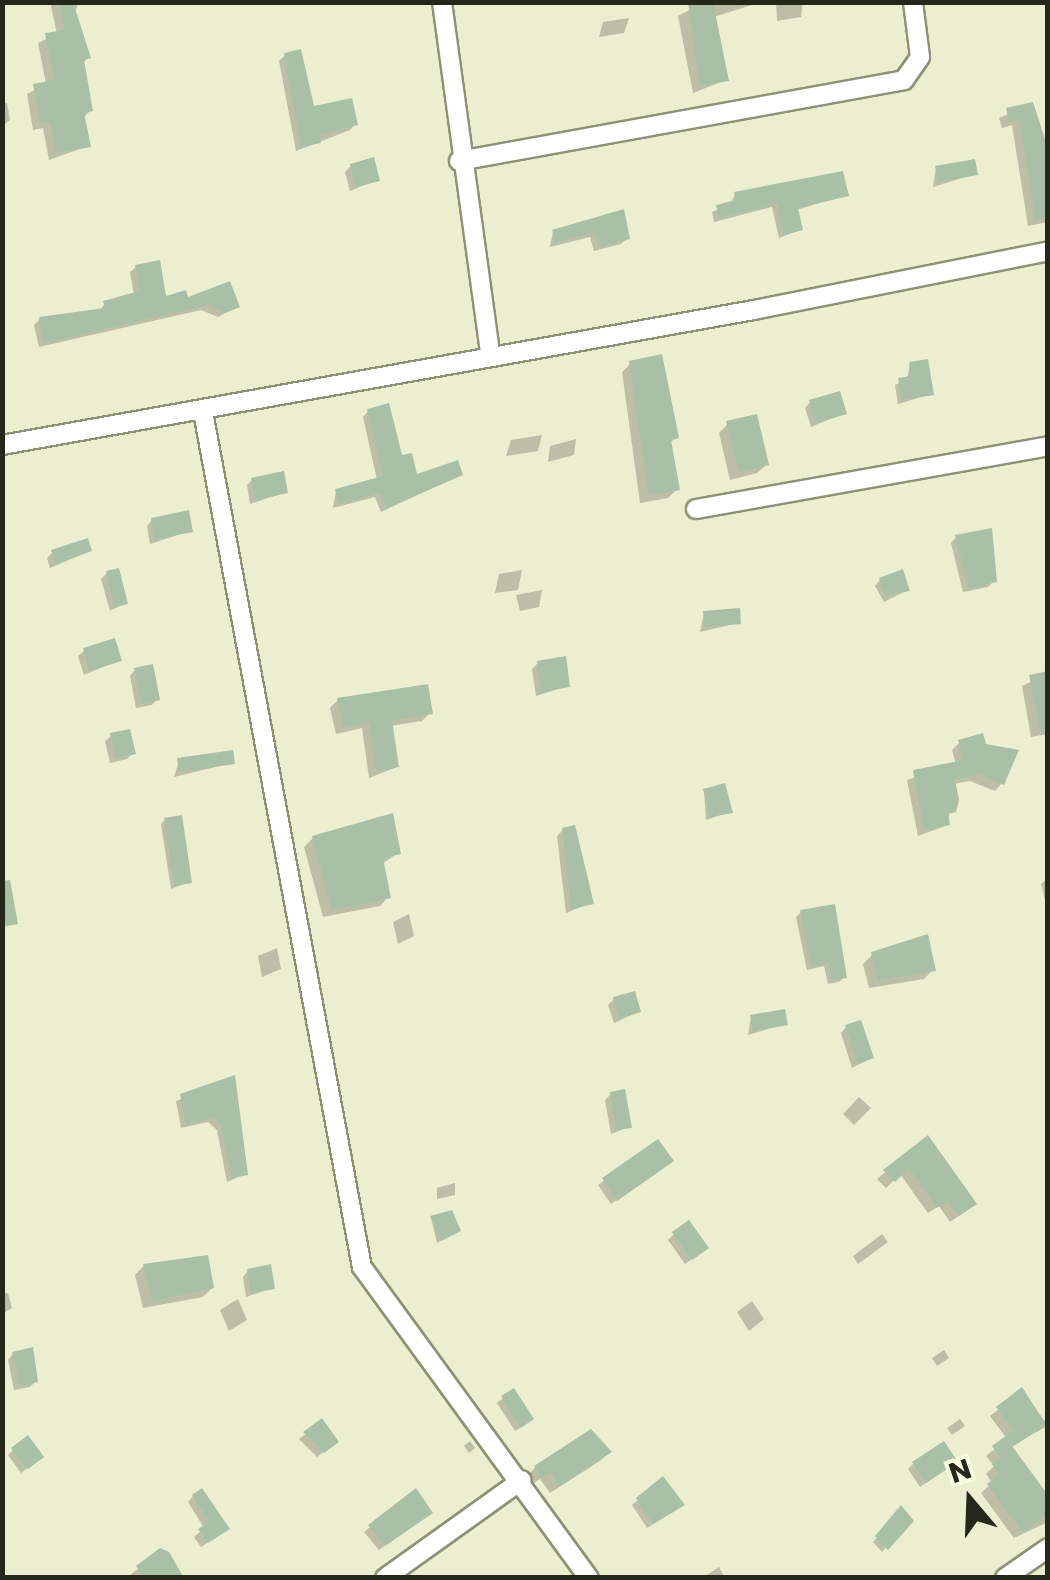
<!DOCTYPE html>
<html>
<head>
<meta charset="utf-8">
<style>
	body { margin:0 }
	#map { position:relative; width:1050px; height:1580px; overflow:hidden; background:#ebefd0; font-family:Poppins,sans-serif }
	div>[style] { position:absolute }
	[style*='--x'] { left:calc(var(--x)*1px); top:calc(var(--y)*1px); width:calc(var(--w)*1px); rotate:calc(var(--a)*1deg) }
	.shadow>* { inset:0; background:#0003 }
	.building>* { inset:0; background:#a9bfa6 }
	.roads { filter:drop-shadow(2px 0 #8e9275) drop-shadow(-2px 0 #8e9275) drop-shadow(0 2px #8e9275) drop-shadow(0 -2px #8e9275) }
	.street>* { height:18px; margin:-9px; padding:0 9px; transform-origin:9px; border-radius:9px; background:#fff }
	span { translate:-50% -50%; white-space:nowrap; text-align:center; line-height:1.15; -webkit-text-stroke:9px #f8fddd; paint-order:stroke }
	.frame { position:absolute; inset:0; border:5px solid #26271b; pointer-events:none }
	.north { position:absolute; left:920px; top:1450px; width:100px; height:100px; -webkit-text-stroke:8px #f8fddd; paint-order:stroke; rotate:341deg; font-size:28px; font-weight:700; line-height:40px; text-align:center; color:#26271b }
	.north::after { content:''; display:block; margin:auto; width:35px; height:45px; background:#26271b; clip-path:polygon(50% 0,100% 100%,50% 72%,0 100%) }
</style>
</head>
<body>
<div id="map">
	<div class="shadow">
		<div style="clip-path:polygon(50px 2px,79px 2px,74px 15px,89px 57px,82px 64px,91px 110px,83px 118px,88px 146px,49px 160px,43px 128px,33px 130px,27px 94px,46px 84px,38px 43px,57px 34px)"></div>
		<div style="clip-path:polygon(704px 2px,755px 4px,714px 17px,726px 80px,693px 93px,678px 16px)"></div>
		<div style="clip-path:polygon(803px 2px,801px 17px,777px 21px,776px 2px)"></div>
		<div style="clip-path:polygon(629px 18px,624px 33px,599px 37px,603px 22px)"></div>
		<div style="clip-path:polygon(285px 55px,312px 109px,355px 124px,350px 130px,296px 151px,279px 61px)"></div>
		<div style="clip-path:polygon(7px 103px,10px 120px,2px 126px,2px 104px)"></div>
		<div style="clip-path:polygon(1031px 104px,1048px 151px,1048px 222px,1028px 226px,1012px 125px,1002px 128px,999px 118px)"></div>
		<div style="clip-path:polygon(351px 166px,377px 180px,350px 191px,345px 172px)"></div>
		<div style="clip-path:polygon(936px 168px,975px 174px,933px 187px)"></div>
		<div style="clip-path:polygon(735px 194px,846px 195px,796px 210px,800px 230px,779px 238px,772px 207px,714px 222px,712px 212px,731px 204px)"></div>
		<div style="clip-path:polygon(622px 213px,627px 238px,621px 244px,594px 251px,590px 237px,550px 247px,553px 232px)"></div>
		<div style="clip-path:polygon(136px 267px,164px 299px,237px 307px,218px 317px,201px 310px,39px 347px,34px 325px,40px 319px,100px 311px,105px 303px,134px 295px,130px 272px)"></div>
		<div style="clip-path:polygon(631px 363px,676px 437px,669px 444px,677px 489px,668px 498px,640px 503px,622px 372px)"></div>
		<div style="clip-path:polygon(910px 364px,931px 394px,898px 404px,895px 385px,907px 379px)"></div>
		<div style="clip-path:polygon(810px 402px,844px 413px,811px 427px,805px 408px)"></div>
		<div style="clip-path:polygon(368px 411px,415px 477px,460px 475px,381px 512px,375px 497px,333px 508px,336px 491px,377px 480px,363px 417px)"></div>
		<div style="clip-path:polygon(728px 424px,767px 464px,757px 473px,730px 480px,719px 433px)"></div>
		<div style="clip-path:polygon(542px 435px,538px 451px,506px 456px,511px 440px)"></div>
		<div style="clip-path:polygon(576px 439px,574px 455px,548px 462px,550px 446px)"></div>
		<div style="clip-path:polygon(252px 480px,286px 492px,250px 504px,247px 485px)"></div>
		<div style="clip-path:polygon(152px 520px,190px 531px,150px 544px,147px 526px)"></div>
		<div style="clip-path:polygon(956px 537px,994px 581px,988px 587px,963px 592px,951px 543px)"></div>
		<div style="clip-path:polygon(90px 551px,50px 568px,47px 558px,52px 553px)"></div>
		<div style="clip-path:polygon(522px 570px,518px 590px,495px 593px,499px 574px)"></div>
		<div style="clip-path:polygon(107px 573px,125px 603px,110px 611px,101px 579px)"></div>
		<div style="clip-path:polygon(880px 580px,908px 590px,884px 602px,875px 586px)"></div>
		<div style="clip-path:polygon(542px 590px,539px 607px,520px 611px,516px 595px)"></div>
		<div style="clip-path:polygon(704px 613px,738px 623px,700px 632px)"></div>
		<div style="clip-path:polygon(84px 651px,119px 660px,84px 675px,78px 656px)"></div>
		<div style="clip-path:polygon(538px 663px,568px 686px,536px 696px,532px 669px)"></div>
		<div style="clip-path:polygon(135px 670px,157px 699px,152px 705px,136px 708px,130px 676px)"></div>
		<div style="clip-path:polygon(1048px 674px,1048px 734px,1031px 737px,1022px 686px)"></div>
		<div style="clip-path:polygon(338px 700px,430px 713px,422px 721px,390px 726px,397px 767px,369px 778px,362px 728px,336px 734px,330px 708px)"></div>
		<div style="clip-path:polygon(111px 736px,133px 753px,127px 759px,110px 763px,105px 741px)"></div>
		<div style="clip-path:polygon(960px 742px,1002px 783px,995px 791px,970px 781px,953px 784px,948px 825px,918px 836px,907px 780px,956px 764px,952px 750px)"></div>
		<div style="clip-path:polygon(179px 761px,232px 763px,174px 777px)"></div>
		<div style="clip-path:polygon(704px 791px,730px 812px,706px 820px)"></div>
		<div style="clip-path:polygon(165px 820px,189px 882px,171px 889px,161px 824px)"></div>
		<div style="clip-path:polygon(563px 830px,591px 903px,566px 913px,557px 836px)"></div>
		<div style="clip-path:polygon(313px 838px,398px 853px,382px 864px,388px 897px,380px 906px,323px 917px,304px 847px)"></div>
		<div style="clip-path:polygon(1048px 878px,1048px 913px,1041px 884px)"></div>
		<div style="clip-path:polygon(801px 912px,845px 977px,839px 982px,828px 984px,824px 966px,807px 970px,796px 917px)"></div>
		<div style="clip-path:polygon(409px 914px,414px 936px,398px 944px,393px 922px)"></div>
		<div style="clip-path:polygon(277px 948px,281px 969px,262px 977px,258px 956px)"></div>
		<div style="clip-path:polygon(872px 955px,933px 970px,924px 979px,869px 988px,863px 964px)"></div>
		<div style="clip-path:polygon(614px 999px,638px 1012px,614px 1023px,608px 1005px)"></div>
		<div style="clip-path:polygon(751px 1017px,785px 1024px,748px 1035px)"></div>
		<div style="clip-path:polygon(846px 1027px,871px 1058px,852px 1068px,841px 1033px)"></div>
		<div style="clip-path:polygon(233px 1079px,245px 1174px,227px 1182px,217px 1130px,208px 1122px,181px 1128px,176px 1101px)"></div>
		<div style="clip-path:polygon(611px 1094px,629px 1127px,611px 1134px,605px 1100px)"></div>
		<div style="clip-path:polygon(859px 1097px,871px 1108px,854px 1125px,843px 1114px)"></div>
		<div style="clip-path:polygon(927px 1139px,966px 1211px,950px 1222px,939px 1206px,928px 1213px,900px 1174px,886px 1188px,877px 1179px)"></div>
		<div style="clip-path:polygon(658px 1142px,666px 1165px,611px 1204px,598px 1185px)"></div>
		<div style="clip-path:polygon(455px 1183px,455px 1195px,437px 1199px,437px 1188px)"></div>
		<div style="clip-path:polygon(431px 1218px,458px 1231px,437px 1243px)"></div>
		<div style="clip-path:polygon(674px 1234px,700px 1253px,685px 1264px,668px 1240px)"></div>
		<div style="clip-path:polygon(882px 1234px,888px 1242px,858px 1264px,853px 1256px)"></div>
		<div style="clip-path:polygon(144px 1266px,212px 1288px,203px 1297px,143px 1308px,135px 1275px)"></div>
		<div style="clip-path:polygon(248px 1271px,272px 1288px,246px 1297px,243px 1277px)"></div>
		<div style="clip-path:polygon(8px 1293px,12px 1308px,2px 1314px,2px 1294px)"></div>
		<div style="clip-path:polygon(238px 1299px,247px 1320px,229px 1331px,220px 1310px)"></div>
		<div style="clip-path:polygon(752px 1301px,764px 1319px,749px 1331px,737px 1312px)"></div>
		<div style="clip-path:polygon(944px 1350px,949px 1358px,937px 1366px,932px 1358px)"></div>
		<div style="clip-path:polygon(13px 1354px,36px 1381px,30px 1387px,14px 1390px,8px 1360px)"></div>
		<div style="clip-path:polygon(1022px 1391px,1047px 1424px,1011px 1448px,1048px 1499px,1048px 1522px,1014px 1538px,981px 1493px,992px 1483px,986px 1474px,994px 1466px,986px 1456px,1007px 1439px,990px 1416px)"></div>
		<div style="clip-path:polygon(503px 1398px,525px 1425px,515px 1431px,497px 1403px)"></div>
		<div style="clip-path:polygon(960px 1419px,965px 1426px,952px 1435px,947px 1428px)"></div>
		<div style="clip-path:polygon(321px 1422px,330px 1447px,317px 1457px,299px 1439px)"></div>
		<div style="clip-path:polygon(591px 1432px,609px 1452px,600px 1461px,550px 1493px,540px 1479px,531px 1485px,526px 1477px,535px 1468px)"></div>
		<div style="clip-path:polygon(470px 1441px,475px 1448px,469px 1453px,464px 1446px)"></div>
		<div style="clip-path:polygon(13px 1450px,35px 1462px,21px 1473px,8px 1455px)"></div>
		<div style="clip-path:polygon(913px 1464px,949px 1467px,920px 1487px,908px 1469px)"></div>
		<div style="clip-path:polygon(415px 1491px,424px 1518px,379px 1550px,364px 1532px)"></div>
		<div style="clip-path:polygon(193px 1496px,221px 1534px,201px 1547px,194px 1537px,204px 1528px,188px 1502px)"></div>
		<div style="clip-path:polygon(638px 1500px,676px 1510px,647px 1528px,632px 1505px)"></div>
		<div style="clip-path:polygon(901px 1509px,911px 1520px,882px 1552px,873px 1542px)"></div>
		<div style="clip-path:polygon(160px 1552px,181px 1578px,126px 1578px)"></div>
		<div style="clip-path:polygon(719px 1567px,725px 1578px,702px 1578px)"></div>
	</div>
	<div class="building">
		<div style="clip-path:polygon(59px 2px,73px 2px,91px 58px,84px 60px,93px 111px,84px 113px,91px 147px,56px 153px,50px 122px,41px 123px,33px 84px,54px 80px,45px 33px,65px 30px)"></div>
		<div style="clip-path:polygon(688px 2px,713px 2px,729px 81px,700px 86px)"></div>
		<div style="clip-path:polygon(301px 49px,314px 106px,352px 98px,358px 125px,319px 135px,321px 143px,301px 147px,284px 53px)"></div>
		<div style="clip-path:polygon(1033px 102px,1048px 148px,1048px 217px,1035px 219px,1020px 119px,1009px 122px,1006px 108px)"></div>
		<div style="clip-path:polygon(374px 157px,380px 181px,356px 187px,350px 164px)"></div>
		<div style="clip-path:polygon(975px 159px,978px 175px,938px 182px,935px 166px)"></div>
		<div style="clip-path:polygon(843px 171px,849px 196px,798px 208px,803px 230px,784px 235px,777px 204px,719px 218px,716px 205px,736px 200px,734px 192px)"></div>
		<div style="clip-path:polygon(624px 209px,630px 239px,600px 247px,595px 232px,555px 243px,552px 230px)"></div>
		<div style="clip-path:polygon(160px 260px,166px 296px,186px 290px,188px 297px,230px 281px,240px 307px,225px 313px,208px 305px,44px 343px,39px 317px,105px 308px,103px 301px,139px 291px,135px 265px)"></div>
		<div style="clip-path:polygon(662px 354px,679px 438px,671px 440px,680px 490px,649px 495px,629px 361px)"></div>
		<div style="clip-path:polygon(928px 359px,934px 395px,902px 400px,898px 378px,911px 376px,909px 362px)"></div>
		<div style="clip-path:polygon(840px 391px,847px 414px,816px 423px,809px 400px)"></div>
		<div style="clip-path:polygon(389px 403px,402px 455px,412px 453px,417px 474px,458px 460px,463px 475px,387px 508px,380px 493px,339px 504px,335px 489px,383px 476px,367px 409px)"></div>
		<div style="clip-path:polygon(757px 414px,769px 465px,739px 472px,726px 421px)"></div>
		<div style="clip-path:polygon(284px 471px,288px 493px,256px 500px,251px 478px)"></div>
		<div style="clip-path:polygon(189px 510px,193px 532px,155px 539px,151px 518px)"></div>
		<div style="clip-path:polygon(992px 528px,997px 582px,969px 588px,955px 535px)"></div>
		<div style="clip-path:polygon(88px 538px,92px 551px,56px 564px,51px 550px)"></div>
		<div style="clip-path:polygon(119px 568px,128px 604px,115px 607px,106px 571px)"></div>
		<div style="clip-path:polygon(903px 569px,910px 591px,885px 595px,879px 578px)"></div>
		<div style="clip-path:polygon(740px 608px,741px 624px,705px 627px,703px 611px)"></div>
		<div style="clip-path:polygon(115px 638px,122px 661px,89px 671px,83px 648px)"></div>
		<div style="clip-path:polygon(566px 656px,570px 687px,541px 692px,537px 661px)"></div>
		<div style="clip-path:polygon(153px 664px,160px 700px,142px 704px,134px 668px)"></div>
		<div style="clip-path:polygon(1048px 671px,1048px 732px,1041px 733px,1029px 675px)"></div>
		<div style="clip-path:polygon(428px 684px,433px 714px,392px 720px,399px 767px,376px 771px,369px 722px,344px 728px,337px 698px)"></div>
		<div style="clip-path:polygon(130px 729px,136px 754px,115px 759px,110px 733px)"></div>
		<div style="clip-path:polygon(983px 733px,986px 744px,1019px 750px,1004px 785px,979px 774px,955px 779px,959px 800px,956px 812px,948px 814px,950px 825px,924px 830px,913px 770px,964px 760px,958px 740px)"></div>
		<div style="clip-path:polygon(233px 750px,235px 764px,179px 772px,177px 758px)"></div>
		<div style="clip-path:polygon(725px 783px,733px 813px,710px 817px,703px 789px)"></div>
		<div style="clip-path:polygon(393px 813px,401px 854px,383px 858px,391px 898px,332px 910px,312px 836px)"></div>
		<div style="clip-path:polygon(182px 815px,192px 883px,175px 886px,164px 818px)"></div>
		<div style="clip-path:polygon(575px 825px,594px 904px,571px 909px,562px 828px)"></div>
		<div style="clip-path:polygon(10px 880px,18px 924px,2px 927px,2px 881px)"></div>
		<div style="clip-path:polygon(835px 904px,847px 978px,832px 980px,829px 963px,812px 967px,800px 910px)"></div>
		<div style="clip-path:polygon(928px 934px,936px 971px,878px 980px,871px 952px)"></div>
		<div style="clip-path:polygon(635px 991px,641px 1012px,619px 1019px,613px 997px)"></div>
		<div style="clip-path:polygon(785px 1009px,788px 1025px,753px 1031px,750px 1015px)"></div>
		<div style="clip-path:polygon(861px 1020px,874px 1058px,858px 1064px,845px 1025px)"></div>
		<div style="clip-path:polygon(235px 1075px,248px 1175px,232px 1178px,221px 1125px,214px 1118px,186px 1124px,180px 1094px)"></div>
		<div style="clip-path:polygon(625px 1089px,632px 1128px,616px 1130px,610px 1092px)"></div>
		<div style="clip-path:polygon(928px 1135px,977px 1204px,959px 1216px,948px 1200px,937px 1208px,909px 1168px,895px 1182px,883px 1170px)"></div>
		<div style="clip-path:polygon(658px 1139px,674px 1161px,617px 1201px,602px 1178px)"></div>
		<div style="clip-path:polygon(452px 1210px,461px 1231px,441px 1241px,430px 1216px)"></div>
		<div style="clip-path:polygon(689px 1220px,709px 1248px,692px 1260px,672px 1232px)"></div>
		<div style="clip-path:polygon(208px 1255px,214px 1288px,152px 1301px,143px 1264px)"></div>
		<div style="clip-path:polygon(271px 1264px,275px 1289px,251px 1293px,247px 1269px)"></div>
		<div style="clip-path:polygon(33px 1347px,38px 1382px,20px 1386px,12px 1352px)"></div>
		<div style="clip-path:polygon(1022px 1387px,1047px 1426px,1012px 1446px,1048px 1495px,1048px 1514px,1023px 1532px,987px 1484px,999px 1475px,992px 1464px,1001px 1458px,992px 1446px,1014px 1430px,996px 1407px)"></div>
		<div style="clip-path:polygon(514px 1388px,534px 1419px,521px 1428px,501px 1396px)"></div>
		<div style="clip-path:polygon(322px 1418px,339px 1442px,324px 1453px,303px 1432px)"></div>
		<div style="clip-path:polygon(591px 1429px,612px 1452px,560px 1486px,550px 1472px,541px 1478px,534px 1466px)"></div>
		<div style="clip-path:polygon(28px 1435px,44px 1457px,28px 1469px,11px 1448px)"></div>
		<div style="clip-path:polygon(944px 1441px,958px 1462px,926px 1483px,912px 1462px)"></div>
		<div style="clip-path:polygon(663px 1476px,685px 1505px,653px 1524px,636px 1498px)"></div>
		<div style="clip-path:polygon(202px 1488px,230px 1529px,208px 1543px,198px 1529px,209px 1522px,192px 1495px)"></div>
		<div style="clip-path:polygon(416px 1488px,433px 1513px,385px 1546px,368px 1525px)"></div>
		<div style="clip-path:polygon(901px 1505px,914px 1521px,888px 1550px,875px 1536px)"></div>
		<div style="clip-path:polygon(160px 1548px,169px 1552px,184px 1578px,145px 1578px,136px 1566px)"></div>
	</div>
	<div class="roads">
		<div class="street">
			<div style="--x:442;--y:2;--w:355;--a:82.2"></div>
			<div style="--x:459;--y:161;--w:452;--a:-10.3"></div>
			<div style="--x:904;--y:80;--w:28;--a:-55"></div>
			<div style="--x:920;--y:57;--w:55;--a:-97.3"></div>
			<div style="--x:203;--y:412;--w:870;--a:79.47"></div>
			<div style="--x:362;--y:1267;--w:385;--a:53.9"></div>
			<div style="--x:2;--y:445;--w:764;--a:-10.18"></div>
			<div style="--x:754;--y:310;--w:300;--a:-11.3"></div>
			<div style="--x:696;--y:509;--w:358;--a:-10.1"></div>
			<div style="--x:385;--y:1578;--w:168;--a:-35.6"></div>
			<div style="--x:1005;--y:1578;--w:52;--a:-34.9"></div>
		</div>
	</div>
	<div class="frame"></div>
	<div class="north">N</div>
</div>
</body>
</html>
